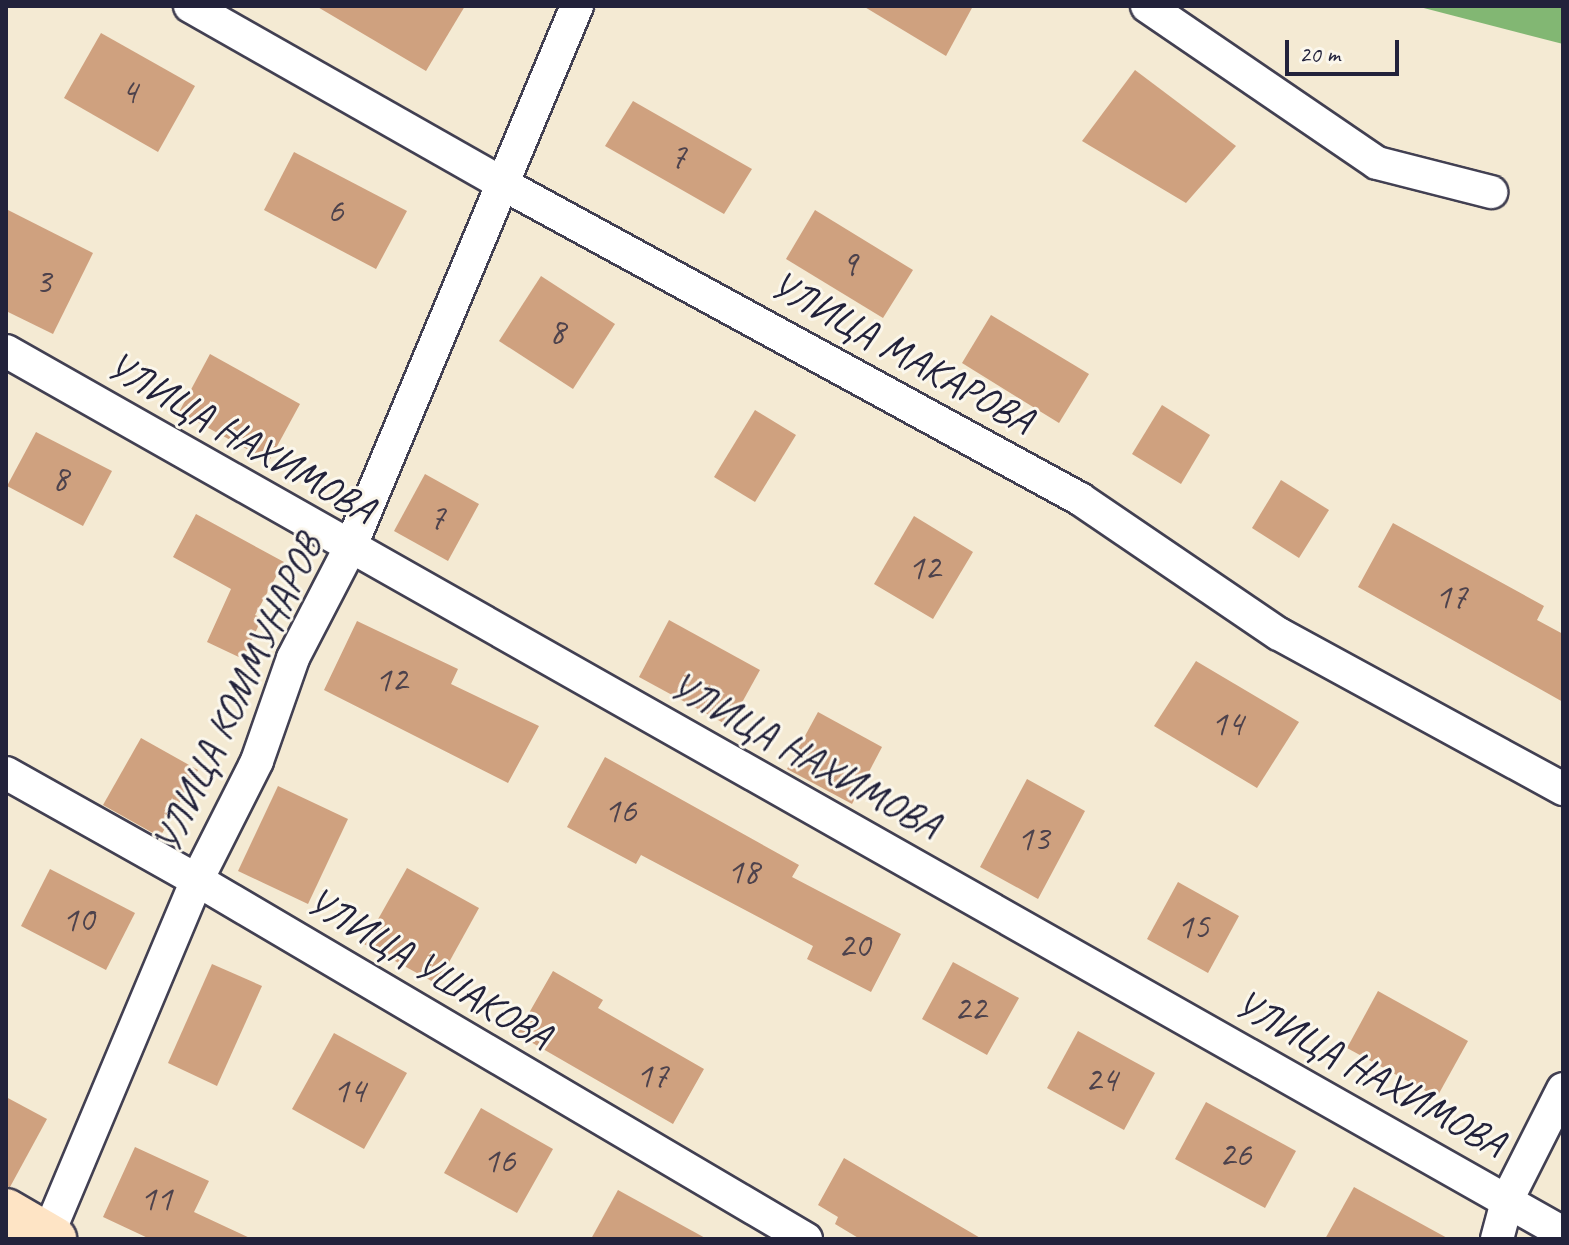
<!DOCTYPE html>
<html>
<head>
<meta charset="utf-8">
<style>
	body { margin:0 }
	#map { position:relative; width:1569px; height:1245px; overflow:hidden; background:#f4ead3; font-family:Caveat,sans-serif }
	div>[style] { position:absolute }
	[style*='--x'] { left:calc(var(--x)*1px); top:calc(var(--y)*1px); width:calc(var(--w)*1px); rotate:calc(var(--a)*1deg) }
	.forest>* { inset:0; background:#82b773 }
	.building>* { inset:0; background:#cfa17f }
	.roads { filter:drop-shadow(2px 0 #424052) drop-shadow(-2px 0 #424052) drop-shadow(0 2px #424052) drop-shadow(0 -2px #424052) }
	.street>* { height:32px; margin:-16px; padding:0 16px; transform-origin:16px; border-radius:16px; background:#fff }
	.secondary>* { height:44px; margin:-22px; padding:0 22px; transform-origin:22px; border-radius:22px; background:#fee4c5 }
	span { translate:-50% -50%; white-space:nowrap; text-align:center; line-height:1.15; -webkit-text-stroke:6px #fbf7ec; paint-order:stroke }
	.number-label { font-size:36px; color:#4d424c }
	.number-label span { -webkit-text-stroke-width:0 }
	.street-label { font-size:40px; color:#22223b }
	.frame { position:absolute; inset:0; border:8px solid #22223b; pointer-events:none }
	.scale { position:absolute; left:1285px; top:40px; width:114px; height:36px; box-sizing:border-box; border:4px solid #22223b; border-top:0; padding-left:10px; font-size:24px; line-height:28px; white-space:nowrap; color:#22223b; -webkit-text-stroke:6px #fbf7ec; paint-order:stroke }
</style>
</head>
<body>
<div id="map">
	<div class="forest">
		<div style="clip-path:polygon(1416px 6px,1563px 6px,1563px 44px)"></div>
	</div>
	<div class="building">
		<div style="clip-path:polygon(316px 6px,465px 6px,426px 71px)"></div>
		<div style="clip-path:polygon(863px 6px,973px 6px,946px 56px)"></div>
		<div style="clip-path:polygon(101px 33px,195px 86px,158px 152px,64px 98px)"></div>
		<div style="clip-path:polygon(1135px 70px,1236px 146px,1186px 203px,1082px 141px)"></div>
		<div style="clip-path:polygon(633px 101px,752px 169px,724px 214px,605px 146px)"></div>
		<div style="clip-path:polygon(294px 152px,407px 211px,376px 269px,264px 210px)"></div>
		<div style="clip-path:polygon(6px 209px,93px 253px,53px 334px,6px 311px)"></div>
		<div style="clip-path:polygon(815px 210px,913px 270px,883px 318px,786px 259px)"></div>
		<div style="clip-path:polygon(541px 276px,615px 324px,573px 389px,499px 341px)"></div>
		<div style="clip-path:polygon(991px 315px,1089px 374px,1059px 423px,962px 363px)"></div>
		<div style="clip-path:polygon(210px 354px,300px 404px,269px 461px,179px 412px)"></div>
		<div style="clip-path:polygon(1162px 405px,1210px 435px,1181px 484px,1132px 454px)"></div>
		<div style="clip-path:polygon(755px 410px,796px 435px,755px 502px,714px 477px)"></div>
		<div style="clip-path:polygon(36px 432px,112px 471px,83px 526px,7px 486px)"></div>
		<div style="clip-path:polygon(425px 474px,479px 504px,448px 561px,394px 531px)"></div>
		<div style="clip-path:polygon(1281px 480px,1329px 510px,1299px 558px,1252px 528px)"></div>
		<div style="clip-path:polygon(196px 514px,284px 562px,255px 615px,262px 618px,243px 659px,207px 642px,231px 589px,173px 557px)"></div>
		<div style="clip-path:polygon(914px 516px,973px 552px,933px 619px,874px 584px)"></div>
		<div style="clip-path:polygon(1393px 523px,1544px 606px,1537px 620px,1563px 634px,1563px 702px,1358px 587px)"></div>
		<div style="clip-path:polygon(669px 620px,760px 670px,729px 726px,639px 677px)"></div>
		<div style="clip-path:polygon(357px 621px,458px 669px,451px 684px,539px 726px,508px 783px,324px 690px)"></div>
		<div style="clip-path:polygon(1196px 661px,1299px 722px,1257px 788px,1154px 726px)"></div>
		<div style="clip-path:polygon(818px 712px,882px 747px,852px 804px,787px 769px)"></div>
		<div style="clip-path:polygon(141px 738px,198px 770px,160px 837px,103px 805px)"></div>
		<div style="clip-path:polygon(605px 757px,799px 865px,792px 877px,901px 934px,871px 992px,807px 959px,813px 946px,641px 855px,636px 864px,567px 827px)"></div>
		<div style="clip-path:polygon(1027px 779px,1085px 811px,1038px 899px,980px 867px)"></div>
		<div style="clip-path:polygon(278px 786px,348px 819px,308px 904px,238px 871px)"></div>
		<div style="clip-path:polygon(407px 868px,479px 908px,437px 984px,364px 944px)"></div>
		<div style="clip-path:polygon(50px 869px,135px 913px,106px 970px,21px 926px)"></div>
		<div style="clip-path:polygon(1178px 882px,1239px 916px,1208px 973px,1147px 939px)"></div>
		<div style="clip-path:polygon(953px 962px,1019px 998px,987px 1055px,922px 1019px)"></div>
		<div style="clip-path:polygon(212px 964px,262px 986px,217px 1086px,168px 1063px)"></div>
		<div style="clip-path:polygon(553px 971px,603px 1000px,598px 1008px,704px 1069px,673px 1124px,517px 1034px)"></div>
		<div style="clip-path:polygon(1378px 991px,1468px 1041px,1437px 1097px,1347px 1048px)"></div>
		<div style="clip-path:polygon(1078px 1031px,1155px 1073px,1124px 1130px,1047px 1088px)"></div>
		<div style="clip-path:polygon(334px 1033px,407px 1073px,364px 1149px,292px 1109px)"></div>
		<div style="clip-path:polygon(6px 1097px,47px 1119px,10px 1187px,6px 1186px)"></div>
		<div style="clip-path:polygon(1206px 1102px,1296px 1151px,1265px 1208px,1175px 1159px)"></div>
		<div style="clip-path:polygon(481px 1108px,553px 1149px,517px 1213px,444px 1173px)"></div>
		<div style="clip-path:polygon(135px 1147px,209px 1181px,194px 1212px,252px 1239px,150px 1239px,103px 1217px)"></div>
		<div style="clip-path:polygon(844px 1158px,982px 1239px,860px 1239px,835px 1224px,838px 1217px,818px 1205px)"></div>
		<div style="clip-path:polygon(1354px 1187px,1449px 1239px,1325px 1239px)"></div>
		<div style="clip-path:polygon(618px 1190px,707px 1239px,591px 1239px)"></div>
	</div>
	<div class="roads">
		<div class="street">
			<div style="--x:190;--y:6;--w:358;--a:29.6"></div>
			<div style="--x:501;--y:183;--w:660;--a:28.62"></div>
			<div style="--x:1080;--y:499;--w:240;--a:34.2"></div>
			<div style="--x:1279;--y:634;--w:324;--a:28.6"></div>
			<div style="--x:1147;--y:6;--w:278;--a:34.3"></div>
			<div style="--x:1377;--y:163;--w:118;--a:14.3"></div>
			<div style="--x:6;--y:351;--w:1789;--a:29.53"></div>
			<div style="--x:6;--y:773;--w:219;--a:29.3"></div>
			<div style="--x:197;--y:880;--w:707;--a:30.52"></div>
			<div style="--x:46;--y:1239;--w:389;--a:-67.2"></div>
			<div style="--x:197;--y:880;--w:133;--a:-63.2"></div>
			<div style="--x:257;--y:761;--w:109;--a:-70.7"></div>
			<div style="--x:293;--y:658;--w:124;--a:-62.6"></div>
			<div style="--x:350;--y:548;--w:588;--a:-67.28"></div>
			<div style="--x:1497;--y:1239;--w:42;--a:-75"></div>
			<div style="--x:1508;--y:1198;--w:122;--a:-63.2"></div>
		</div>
		<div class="secondary">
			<div style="--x:6;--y:1211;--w:56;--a:30.3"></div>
		</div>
	</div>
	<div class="number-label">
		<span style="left:129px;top:92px">4</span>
		<span style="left:678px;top:157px">7</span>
		<span style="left:335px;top:211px">6</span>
		<span style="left:849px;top:264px">9</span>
		<span style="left:43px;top:282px">3</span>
		<span style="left:557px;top:332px">8</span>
		<span style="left:60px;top:479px">8</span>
		<span style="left:437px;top:518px">7</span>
		<span style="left:924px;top:568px">12</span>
		<span style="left:1451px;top:597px">17</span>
		<span style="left:391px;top:680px">12</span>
		<span style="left:1227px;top:724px">14</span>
		<span style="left:620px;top:811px">16</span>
		<span style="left:1033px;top:839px">13</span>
		<span style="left:743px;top:872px">18</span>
		<span style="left:78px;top:920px">10</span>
		<span style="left:1193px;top:927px">15</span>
		<span style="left:854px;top:946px">20</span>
		<span style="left:970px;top:1009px">22</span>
		<span style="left:652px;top:1076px">17</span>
		<span style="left:1101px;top:1080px">24</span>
		<span style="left:349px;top:1091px">14</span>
		<span style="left:1235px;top:1155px">26</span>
		<span style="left:499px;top:1161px">16</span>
		<span style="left:156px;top:1199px">11</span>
	</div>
	<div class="street-label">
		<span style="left:902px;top:352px;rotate:29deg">УЛИЦА МАКАРОВА</span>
		<span style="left:241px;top:437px;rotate:30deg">УЛИЦА НАХИМОВА</span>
		<span style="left:237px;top:694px;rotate:-65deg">УЛИЦА КОММУНАРОВ</span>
		<span style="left:805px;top:755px;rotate:29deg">УЛИЦА НАХИМОВА</span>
		<span style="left:429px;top:968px;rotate:31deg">УЛИЦА УШАКОВА</span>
		<span style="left:1370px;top:1073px;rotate:29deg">УЛИЦА НАХИМОВА</span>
	</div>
	<div class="frame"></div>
	<div class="scale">20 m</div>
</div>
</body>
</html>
